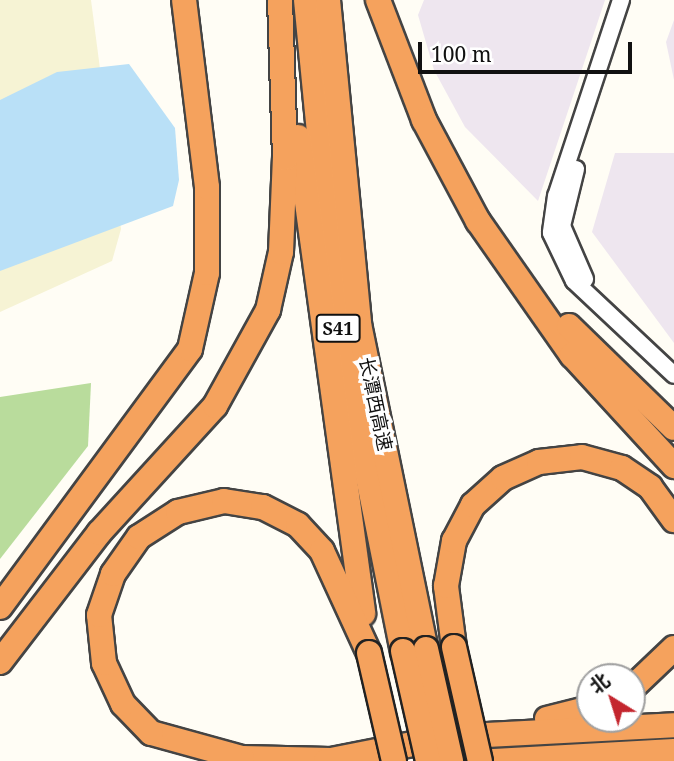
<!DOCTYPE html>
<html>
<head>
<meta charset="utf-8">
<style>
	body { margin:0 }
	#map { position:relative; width:674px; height:761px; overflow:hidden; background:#fffdf5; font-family:"Noto Serif","Noto Sans SC",serif }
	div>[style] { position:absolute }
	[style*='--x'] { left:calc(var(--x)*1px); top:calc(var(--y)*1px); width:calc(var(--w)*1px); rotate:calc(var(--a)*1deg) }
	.industrial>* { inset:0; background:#eee6ef }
	.farmland>* { inset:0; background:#f6f3d4 }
	.forest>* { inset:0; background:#b9dc9c }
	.water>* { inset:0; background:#b9e0f7 }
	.roads { filter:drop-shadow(2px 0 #444) drop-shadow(-2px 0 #444) drop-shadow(0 2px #444) drop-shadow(0 -2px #444) }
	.minor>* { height:16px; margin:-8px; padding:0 8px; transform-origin:8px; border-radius:8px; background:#fff }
	.highway>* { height:24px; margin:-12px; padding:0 12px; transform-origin:12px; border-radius:12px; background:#f5a25d }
	.bridges { filter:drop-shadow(2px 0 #222) drop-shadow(-2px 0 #222) drop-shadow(0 2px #222) drop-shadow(0 -2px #222) }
	.highway-bridge>* { height:24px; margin:-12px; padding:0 12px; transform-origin:12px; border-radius:12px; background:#f5a25d }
	span { translate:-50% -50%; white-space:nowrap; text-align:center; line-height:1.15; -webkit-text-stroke:7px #fff; paint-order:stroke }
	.shield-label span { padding:2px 5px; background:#fff; border:2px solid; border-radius:5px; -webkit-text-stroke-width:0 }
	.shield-label { font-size:18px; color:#111; font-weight:700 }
	.street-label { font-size:19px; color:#111 }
	.north { position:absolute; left:576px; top:663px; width:70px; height:70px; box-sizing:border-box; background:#fff; border:2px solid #a0a0a0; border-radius:50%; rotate:322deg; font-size:19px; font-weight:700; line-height:28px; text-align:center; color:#111 }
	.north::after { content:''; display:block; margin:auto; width:24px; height:32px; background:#c4262e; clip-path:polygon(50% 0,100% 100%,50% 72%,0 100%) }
	.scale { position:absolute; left:418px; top:42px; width:214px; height:32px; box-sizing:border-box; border:4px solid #111; border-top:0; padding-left:9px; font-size:21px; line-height:24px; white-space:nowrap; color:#111; -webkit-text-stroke:5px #fff; paint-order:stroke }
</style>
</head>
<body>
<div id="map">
	<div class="industrial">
		<div style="clip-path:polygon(424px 0,605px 0,538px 201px,465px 127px,434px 70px,418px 15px)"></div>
		<div style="clip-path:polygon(674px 20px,674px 80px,666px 42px)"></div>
		<div style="clip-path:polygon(615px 153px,674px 153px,674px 343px,592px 232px)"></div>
	</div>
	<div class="farmland">
		<div style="clip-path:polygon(0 0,91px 0,121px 229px,112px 261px,0 312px)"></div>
	</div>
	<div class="forest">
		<div style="clip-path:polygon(91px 383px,88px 446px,0 559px,0 397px)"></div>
	</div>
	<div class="water">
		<div style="clip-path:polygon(129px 64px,175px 128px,179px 180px,173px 206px,0 271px,0 100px,57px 72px)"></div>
	</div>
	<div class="roads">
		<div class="minor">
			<div style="--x:621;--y:0;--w:206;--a:108.3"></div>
			<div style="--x:556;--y:196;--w:37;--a:98"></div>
			<div style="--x:551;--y:233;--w:53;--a:64.4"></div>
			<div style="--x:574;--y:281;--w:137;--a:43.2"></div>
			<div style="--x:576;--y:169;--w:59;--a:103.8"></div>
			<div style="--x:562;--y:226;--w:58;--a:66.5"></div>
		</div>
		<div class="highway">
			<div style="--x:306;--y:0;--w:329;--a:84.4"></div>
			<div style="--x:338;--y:327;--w:330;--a:78.7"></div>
			<div style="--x:328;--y:0;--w:325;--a:84.5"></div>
			<div style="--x:359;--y:324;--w:332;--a:78.4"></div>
			<div style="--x:378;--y:0;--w:129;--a:69"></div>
			<div style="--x:424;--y:120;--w:115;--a:61.9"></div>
			<div style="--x:478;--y:221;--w:164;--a:55"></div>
			<div style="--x:572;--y:355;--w:151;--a:47.4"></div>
			<div style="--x:298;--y:137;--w:481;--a:82.2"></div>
			<div style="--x:569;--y:326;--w:146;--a:44.2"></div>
			<div style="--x:0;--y:607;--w:320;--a:-53.6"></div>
			<div style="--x:190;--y:349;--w:78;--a:-77.4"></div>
			<div style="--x:207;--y:273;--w:86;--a:-90"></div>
			<div style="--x:207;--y:187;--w:188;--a:-97"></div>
			<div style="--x:454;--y:647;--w:62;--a:-97.5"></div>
			<div style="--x:446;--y:586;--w:46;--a:-79.9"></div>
			<div style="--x:454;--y:541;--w:41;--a:-62.2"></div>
			<div style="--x:473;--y:505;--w:40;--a:-42"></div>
			<div style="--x:503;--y:478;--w:39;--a:-24"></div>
			<div style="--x:539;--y:462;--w:43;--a:-6.6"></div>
			<div style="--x:582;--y:457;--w:41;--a:15.4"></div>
			<div style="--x:622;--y:468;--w:34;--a:34"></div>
			<div style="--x:650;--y:487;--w:41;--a:54"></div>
			<div style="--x:0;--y:662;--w:163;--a:-52.5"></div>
			<div style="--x:99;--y:533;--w:172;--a:-47.6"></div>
			<div style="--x:215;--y:406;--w:110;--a:-61.1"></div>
			<div style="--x:268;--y:310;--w:59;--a:-77.4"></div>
			<div style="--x:281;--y:252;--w:94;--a:-87.6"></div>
			<div style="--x:285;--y:158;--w:158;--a:-91.8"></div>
			<div style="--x:632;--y:688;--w:58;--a:-43.6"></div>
			<div style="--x:547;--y:719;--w:44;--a:-14.3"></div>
			<div style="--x:330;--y:760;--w:88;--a:-178.7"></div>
			<div style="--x:242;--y:758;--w:94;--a:-164.6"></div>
			<div style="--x:151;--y:733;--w:40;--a:-134"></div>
			<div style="--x:123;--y:704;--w:45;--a:-114.9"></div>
			<div style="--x:104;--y:663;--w:48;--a:-95.9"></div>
			<div style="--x:99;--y:615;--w:43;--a:-71.1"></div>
			<div style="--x:113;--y:574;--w:45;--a:-54.9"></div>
			<div style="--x:139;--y:537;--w:46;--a:-32.7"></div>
			<div style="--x:178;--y:512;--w:47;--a:-13.4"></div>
			<div style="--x:224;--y:501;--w:39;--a:9"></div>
			<div style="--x:263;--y:507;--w:39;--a:27"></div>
			<div style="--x:298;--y:525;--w:35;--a:47"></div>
			<div style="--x:322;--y:551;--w:112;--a:65.3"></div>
			<div style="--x:326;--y:761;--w:124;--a:-11.1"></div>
			<div style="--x:448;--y:737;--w:226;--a:-3"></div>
			<div style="--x:494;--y:761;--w:180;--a:-3.2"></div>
		</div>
	</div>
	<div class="bridges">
		<div class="highway-bridge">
			<div style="--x:454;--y:647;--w:117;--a:77.2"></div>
			<div style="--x:426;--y:649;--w:115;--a:77.4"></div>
			<div style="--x:403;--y:651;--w:113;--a:77.2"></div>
			<div style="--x:369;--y:653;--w:111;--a:77"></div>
		</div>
	</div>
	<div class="shield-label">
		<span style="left:338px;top:328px">S41</span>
	</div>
	<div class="street-label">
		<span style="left:375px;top:404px;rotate:78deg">长潭西高速</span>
	</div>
	<div class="north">北</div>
	<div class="scale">100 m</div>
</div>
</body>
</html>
